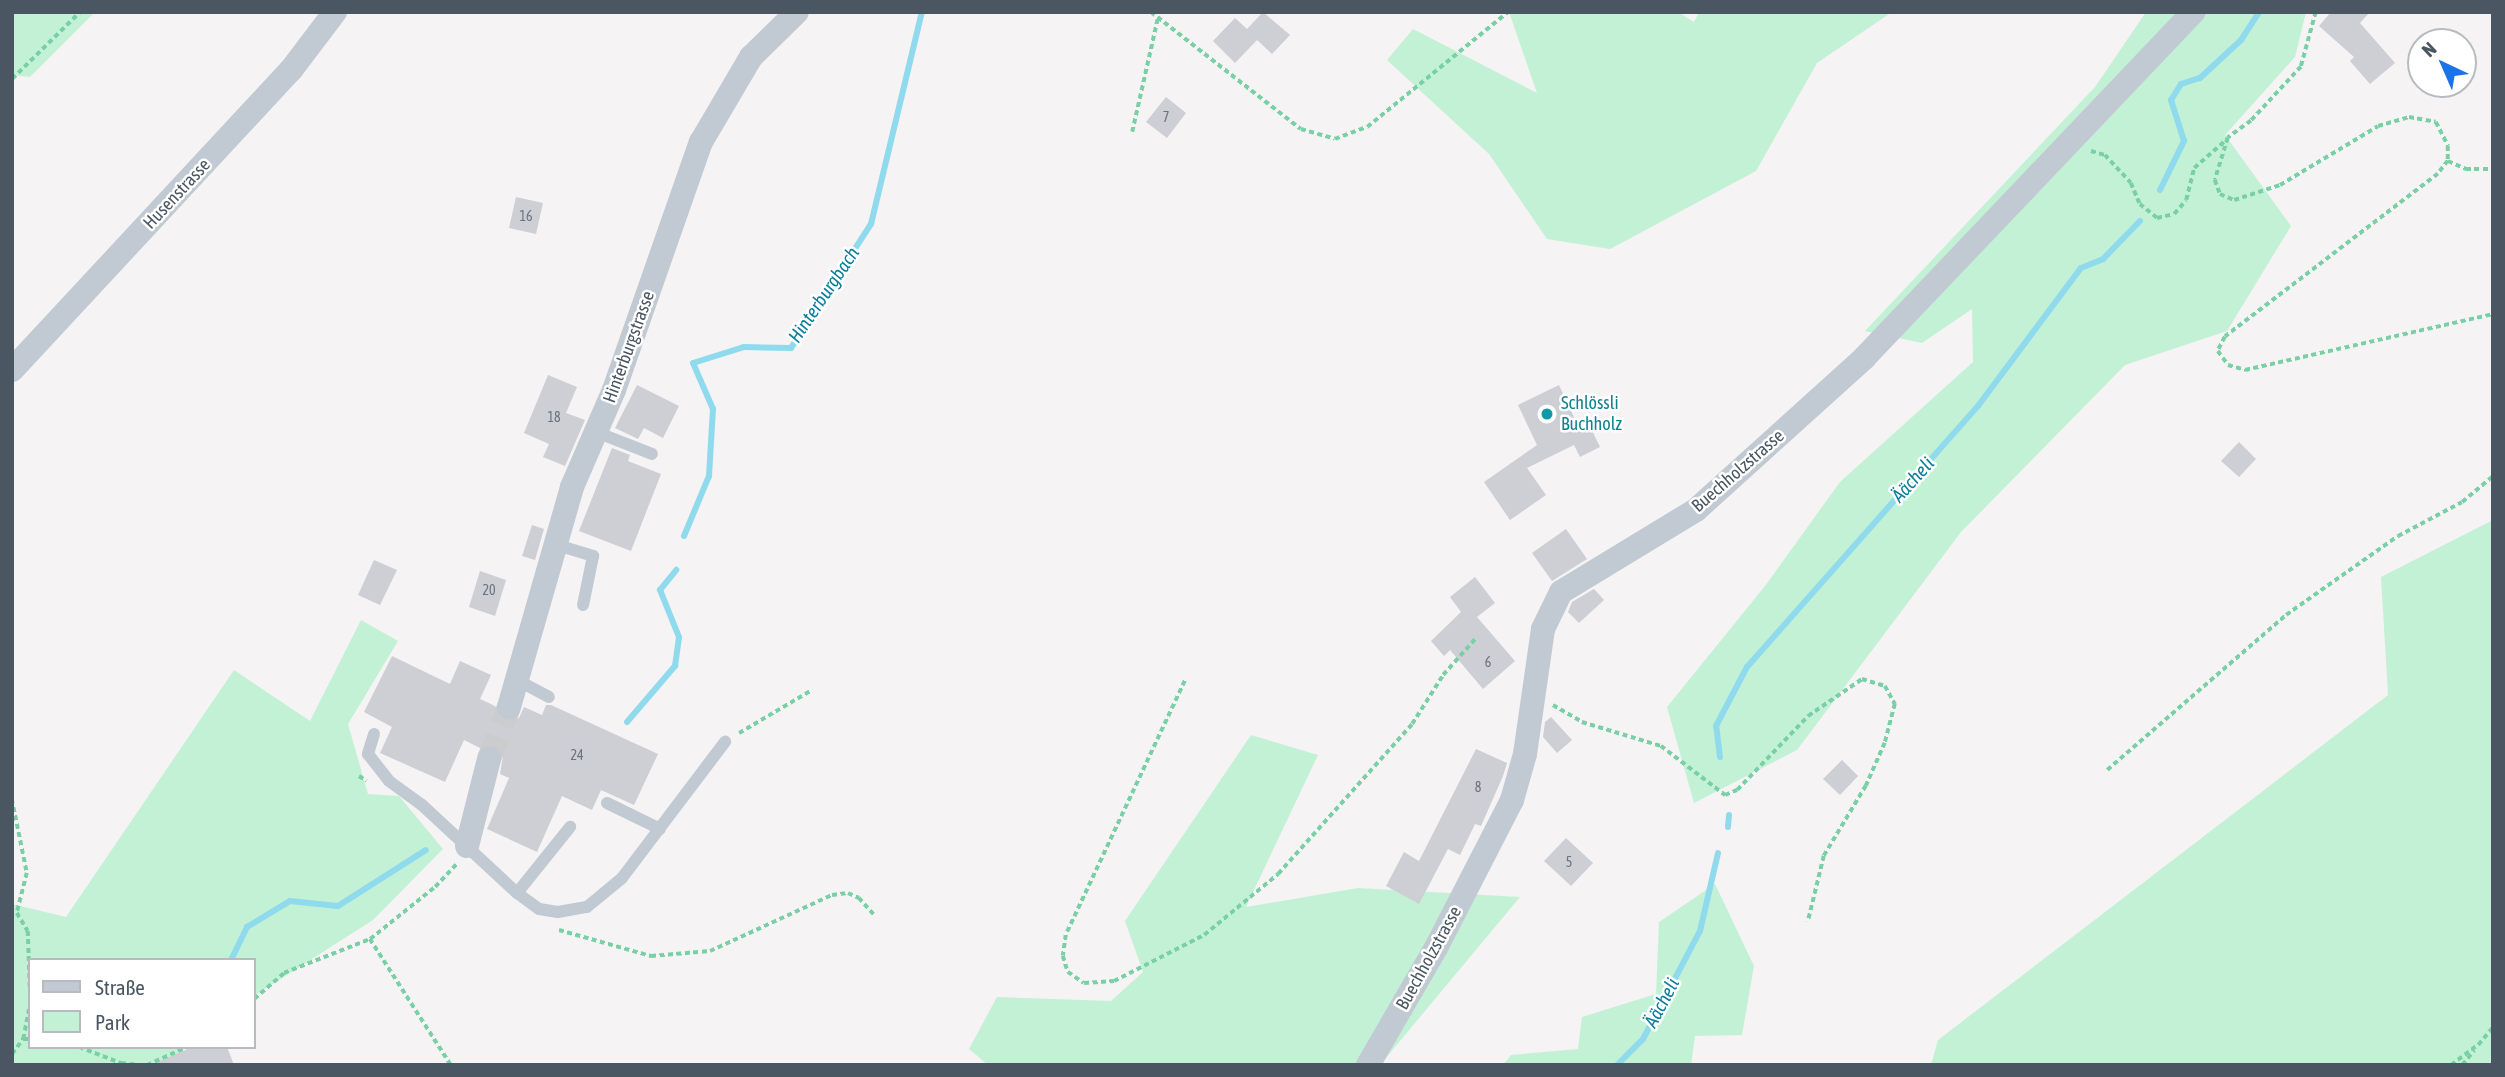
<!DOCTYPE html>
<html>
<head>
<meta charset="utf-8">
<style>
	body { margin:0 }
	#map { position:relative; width:2505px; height:1077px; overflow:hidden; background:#f5f3f3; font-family:"Asap Condensed",sans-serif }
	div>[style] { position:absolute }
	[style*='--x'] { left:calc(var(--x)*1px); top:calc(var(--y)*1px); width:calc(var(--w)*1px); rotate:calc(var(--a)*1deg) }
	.green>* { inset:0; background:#c3f1d5 }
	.stream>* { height:6px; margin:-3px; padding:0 3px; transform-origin:3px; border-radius:3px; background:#90daee }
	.building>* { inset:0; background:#cdcfd5 }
	.minor-tunnel>* { height:24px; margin-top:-12px; transform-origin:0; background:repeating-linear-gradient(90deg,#caccce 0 24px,transparent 0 36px) }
	.path>* { height:3.5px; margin-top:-1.75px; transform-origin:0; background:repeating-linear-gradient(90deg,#7ad0a6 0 5px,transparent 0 8.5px) }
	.service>* { height:12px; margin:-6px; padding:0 6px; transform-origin:6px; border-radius:6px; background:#c1cad2 }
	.minor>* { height:24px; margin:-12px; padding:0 12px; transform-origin:12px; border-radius:12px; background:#c1cad2 }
	.dots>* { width:19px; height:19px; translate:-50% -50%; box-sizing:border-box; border:4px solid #fff; border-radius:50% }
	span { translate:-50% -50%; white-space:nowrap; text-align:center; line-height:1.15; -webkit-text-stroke:5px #fff; paint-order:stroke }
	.number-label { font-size:14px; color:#6b747e }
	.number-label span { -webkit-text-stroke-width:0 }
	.street-label { font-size:18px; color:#4a5661 }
	.culture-label { font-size:18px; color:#0d838f }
	.left { translate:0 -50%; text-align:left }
	.water-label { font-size:19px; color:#0c7c9b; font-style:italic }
	.frame { position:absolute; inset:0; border:14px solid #4a5661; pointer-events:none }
	.legend { position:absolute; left:28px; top:958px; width:228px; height:91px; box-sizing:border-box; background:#fff; border:2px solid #b7bbc0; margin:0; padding:9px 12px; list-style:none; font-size:21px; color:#4a5661 }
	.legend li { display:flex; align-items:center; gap:14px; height:35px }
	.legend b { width:35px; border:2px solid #b7bbc0 }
	.north { position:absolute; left:2407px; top:28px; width:70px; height:70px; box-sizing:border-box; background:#fff; border:2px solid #b7bbc0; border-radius:50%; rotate:316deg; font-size:19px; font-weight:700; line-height:28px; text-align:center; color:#4a5661 }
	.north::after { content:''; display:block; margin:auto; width:24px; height:32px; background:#1a73e8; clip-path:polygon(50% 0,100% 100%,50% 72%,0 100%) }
</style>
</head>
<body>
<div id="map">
	<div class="green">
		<div style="clip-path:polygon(12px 12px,95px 12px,30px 77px,12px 75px)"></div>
		<div style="clip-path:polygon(1509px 12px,1678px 12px,1694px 22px,1699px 12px,1892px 12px,1817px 63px,1756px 171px,1610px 249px,1547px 239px,1489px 154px,1387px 60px,1413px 29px,1537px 93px)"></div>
		<div style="clip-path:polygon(2146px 12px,2306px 12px,2295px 57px,2225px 135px,2291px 226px,2227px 331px,2125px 365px,1961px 532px,1797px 750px,1694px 803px,1667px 707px,1765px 586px,1840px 482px,1973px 362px,1972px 309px,1922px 343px,1865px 331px,2095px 87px)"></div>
		<div style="clip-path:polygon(2493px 520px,2493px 1065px,1931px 1065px,1938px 1040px,2388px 695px,2381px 577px)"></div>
		<div style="clip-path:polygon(361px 620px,398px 641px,348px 724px,368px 794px,399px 796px,443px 849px,373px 920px,254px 996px,254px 960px,30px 960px,30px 1047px,185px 1047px,165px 1065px,12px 1065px,12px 904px,66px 917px,234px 670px,310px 721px)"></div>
		<div style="clip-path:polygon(1251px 735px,1318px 755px,1246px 907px,1358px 888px,1520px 897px,1380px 1065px,988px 1065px,969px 1049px,997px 997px,1111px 1001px,1143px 972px,1125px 921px)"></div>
		<div style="clip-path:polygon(1715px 884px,1754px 966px,1742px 1035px,1695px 1036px,1691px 1065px,1503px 1065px,1511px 1055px,1578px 1049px,1582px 1017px,1656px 994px,1659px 922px)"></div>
	</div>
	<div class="stream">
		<div style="--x:2160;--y:190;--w:55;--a:-63.9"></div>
		<div style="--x:2184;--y:141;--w:43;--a:-107.6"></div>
		<div style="--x:2171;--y:100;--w:19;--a:-58"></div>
		<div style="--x:2181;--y:84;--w:20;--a:-18"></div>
		<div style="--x:2200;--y:78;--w:56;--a:-42.8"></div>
		<div style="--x:2241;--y:40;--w:33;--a:-57"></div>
		<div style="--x:684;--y:536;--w:65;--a:-67.4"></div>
		<div style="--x:709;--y:476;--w:67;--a:-86.6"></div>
		<div style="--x:713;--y:409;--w:50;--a:-113.5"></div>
		<div style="--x:693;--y:363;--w:53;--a:-17.4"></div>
		<div style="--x:744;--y:347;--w:47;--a:1.2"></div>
		<div style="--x:791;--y:348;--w:148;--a:-57.2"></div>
		<div style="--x:871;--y:224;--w:218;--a:-76.5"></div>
		<div style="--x:627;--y:722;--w:74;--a:-49.4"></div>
		<div style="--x:675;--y:666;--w:29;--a:-82"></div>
		<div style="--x:679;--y:637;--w:51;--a:-112"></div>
		<div style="--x:660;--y:590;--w:26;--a:-51"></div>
		<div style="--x:1720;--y:757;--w:31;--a:-97"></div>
		<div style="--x:1716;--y:726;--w:67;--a:-62.3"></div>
		<div style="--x:1747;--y:667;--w:349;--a:-48.5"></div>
		<div style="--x:1978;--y:406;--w:172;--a:-53.3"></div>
		<div style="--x:2081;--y:268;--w:24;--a:-22"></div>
		<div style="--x:2103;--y:259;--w:53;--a:-45.8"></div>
		<div style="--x:1728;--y:827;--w:12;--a:-85"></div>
		<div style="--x:231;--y:960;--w:37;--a:-64"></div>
		<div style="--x:247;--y:927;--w:50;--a:-31.2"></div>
		<div style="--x:290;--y:901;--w:48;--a:5.9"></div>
		<div style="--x:338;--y:906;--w:104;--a:-32.5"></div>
		<div style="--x:1617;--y:1065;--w:37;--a:-45"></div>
		<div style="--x:1643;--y:1039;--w:122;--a:-62.2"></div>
		<div style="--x:1700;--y:931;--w:80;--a:-77"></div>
	</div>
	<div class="building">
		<div style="clip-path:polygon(1263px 12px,1290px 35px,1272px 54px,1257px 40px,1235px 63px,1213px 41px,1235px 18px,1247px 29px)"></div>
		<div style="clip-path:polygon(2331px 12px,2370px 12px,2360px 23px,2395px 63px,2370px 84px,2350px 61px,2354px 57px,2319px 26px)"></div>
		<div style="clip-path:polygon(1166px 97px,1186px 113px,1167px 138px,1146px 122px)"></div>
		<div style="clip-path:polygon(516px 197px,543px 203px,536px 234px,509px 228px)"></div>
		<div style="clip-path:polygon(548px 375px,577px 387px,566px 413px,585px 420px,565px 466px,543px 457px,549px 444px,524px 433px)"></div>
		<div style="clip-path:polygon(637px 385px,679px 406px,663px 438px,644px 428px,638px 439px,615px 428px)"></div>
		<div style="clip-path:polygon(1559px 385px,1579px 428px,1589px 424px,1600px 447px,1580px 457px,1574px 445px,1527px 468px,1546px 495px,1510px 520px,1484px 482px,1537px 445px,1518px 405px)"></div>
		<div style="clip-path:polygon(2239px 442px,2256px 459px,2239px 477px,2221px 461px)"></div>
		<div style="clip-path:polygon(612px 448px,630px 455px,628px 461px,661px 474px,631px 551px,579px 531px)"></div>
		<div style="clip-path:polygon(532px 525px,544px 529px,535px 560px,522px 556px)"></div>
		<div style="clip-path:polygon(1566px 529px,1587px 559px,1552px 581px,1532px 553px)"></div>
		<div style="clip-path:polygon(374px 560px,397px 570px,380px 605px,358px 595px)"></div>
		<div style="clip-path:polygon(480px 571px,506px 580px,495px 616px,469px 607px)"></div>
		<div style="clip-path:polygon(1475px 577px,1495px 603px,1477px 617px,1515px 661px,1483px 689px,1450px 650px,1444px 656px,1431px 641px,1461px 612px,1450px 597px)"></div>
		<div style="clip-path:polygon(1594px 589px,1604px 600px,1579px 623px,1568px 612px,1572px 602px)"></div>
		<div style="clip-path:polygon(392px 656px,450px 684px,460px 661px,491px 675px,480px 699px,495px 706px,504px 721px,519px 718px,524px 707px,542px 715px,546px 705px,551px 705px,658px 754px,634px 805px,601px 790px,592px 810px,562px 796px,537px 852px,487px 829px,509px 778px,500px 774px,503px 756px,499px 748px,480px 748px,464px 740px,445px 782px,380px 753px,392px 727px,364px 712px)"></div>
		<div style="clip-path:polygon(1551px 717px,1572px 740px,1557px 753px,1543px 737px,1545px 722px)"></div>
		<div style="clip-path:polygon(1476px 749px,1507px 763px,1503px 776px,1481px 826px,1475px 824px,1460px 855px,1448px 849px,1419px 904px,1386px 886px,1404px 852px,1419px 861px)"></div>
		<div style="clip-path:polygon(1842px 760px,1858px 776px,1840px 795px,1823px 779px)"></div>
		<div style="clip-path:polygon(1566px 838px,1593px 863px,1571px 886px,1544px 861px)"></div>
		<div style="clip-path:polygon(192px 1047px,227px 1047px,234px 1065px,151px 1065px)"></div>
	</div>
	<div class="minor-tunnel">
		<div style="--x:489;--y:759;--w:56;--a:-69"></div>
	</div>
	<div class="path">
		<div style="--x:1151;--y:12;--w:190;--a:38"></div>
		<div style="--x:1301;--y:129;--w:35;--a:16"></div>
		<div style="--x:1335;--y:139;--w:34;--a:-21"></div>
		<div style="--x:1367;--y:127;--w:182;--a:-39.2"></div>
		<div style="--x:2316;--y:12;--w:57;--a:105.3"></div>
		<div style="--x:2301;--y:67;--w:74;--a:132.8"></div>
		<div style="--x:2251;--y:121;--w:29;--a:144"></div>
		<div style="--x:2228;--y:138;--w:44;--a:107.2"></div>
		<div style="--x:2215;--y:180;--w:15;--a:70"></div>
		<div style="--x:2220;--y:194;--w:15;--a:23"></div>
		<div style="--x:2234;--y:200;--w:48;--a:-18.1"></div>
		<div style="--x:2280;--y:185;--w:114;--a:-31"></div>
		<div style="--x:2378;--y:126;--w:32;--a:-16"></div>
		<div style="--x:2409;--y:117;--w:27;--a:10"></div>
		<div style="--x:2436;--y:122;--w:27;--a:63"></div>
		<div style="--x:2448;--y:146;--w:15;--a:90"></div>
		<div style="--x:2448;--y:161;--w:16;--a:128"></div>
		<div style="--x:2438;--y:174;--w:268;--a:142.6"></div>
		<div style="--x:2225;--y:337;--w:16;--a:117"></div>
		<div style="--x:2218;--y:351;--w:17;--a:54"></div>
		<div style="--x:2228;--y:365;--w:18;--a:16"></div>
		<div style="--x:2245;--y:370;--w:254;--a:-12.7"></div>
		<div style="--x:12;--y:79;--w:95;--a:-44.6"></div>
		<div style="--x:1132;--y:132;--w:118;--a:-77.3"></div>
		<div style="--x:2091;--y:151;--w:15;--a:16"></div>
		<div style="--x:2105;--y:155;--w:38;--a:47"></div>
		<div style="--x:2131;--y:183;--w:23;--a:67"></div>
		<div style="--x:2140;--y:204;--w:22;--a:39"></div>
		<div style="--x:2157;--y:218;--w:17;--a:-13"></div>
		<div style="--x:2174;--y:214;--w:18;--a:-49"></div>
		<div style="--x:2186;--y:200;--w:33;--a:-76"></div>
		<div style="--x:2194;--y:168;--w:44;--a:-41.3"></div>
		<div style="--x:2448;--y:161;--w:20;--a:24"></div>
		<div style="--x:2466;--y:169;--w:27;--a:0"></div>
		<div style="--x:1185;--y:681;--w:280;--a:115.1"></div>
		<div style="--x:1066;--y:935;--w:21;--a:98"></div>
		<div style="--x:1063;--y:956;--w:17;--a:73"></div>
		<div style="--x:1068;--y:972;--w:19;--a:35"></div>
		<div style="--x:1084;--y:983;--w:30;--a:-4"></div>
		<div style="--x:1114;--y:981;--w:101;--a:-27.1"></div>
		<div style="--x:1204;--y:935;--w:96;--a:-39.5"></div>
		<div style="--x:1278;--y:874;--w:201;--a:-48.2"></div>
		<div style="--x:1412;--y:724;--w:58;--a:-57.7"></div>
		<div style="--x:1443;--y:675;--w:50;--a:-48.3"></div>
		<div style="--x:1553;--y:705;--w:34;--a:30"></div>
		<div style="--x:1582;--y:722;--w:83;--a:16.9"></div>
		<div style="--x:1661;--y:746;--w:81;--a:37.4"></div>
		<div style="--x:1725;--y:795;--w:13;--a:-23"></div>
		<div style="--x:1737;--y:790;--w:103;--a:-46.2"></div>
		<div style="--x:1808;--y:716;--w:65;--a:-34.4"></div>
		<div style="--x:1862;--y:679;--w:24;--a:17"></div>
		<div style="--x:1885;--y:686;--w:21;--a:61"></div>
		<div style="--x:1895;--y:704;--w:40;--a:104.4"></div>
		<div style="--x:1885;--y:743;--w:47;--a:113.8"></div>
		<div style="--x:1866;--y:786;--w:82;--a:121"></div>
		<div style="--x:1824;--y:856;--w:68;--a:103.6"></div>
		<div style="--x:739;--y:733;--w:85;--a:-30.5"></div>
		<div style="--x:2107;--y:770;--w:237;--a:-40.9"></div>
		<div style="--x:2286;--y:615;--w:137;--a:-35.2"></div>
		<div style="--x:2398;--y:536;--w:72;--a:-28"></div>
		<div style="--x:2462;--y:502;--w:40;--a:-40"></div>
		<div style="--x:359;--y:776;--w:9;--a:32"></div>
		<div style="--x:12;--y:799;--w:76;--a:78.5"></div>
		<div style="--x:27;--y:873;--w:41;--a:104"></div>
		<div style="--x:17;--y:913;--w:21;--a:59"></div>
		<div style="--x:28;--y:931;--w:57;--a:88"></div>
		<div style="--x:559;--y:930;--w:96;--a:15.8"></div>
		<div style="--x:651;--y:956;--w:59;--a:-4.8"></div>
		<div style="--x:710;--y:951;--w:134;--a:-24.7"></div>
		<div style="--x:832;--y:895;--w:16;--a:-7"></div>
		<div style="--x:848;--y:893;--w:12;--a:24"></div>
		<div style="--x:859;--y:898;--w:25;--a:48"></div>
		<div style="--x:370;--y:939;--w:150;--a:57.3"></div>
		<div style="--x:254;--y:999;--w:40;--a:-41"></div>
		<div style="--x:284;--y:973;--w:92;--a:-21.6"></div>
		<div style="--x:370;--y:939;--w:83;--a:-38.7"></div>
		<div style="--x:435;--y:887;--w:33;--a:-47"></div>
		<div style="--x:23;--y:1039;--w:7;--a:0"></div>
		<div style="--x:79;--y:1047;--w:45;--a:20.9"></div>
		<div style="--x:121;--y:1063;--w:18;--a:6"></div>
		<div style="--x:12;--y:1054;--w:19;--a:-54"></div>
		<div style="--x:23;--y:1039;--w:37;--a:-79"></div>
		<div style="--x:147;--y:1065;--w:44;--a:-24.2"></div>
		<div style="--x:2451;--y:1065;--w:34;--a:-37"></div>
		<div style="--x:2478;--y:1045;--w:23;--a:-50"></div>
		<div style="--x:2462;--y:1065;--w:19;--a:-51"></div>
	</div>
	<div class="service">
		<div style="--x:596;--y:432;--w:60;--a:21.4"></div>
		<div style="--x:557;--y:545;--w:38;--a:17"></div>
		<div style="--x:593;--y:556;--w:50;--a:101.5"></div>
		<div style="--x:517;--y:680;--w:36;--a:28"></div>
		<div style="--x:374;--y:734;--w:21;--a:107"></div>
		<div style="--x:368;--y:754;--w:34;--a:52"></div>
		<div style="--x:389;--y:781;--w:41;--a:36"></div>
		<div style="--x:422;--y:805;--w:129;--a:42.8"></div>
		<div style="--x:517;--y:893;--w:27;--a:36"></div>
		<div style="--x:539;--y:909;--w:19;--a:9"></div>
		<div style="--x:558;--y:912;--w:29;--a:-10"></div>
		<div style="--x:587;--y:907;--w:45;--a:-39.6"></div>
		<div style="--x:622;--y:878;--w:171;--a:-52.9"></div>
		<div style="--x:607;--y:803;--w:59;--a:26.1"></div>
		<div style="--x:517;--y:893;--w:85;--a:-51.2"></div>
	</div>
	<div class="minor">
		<div style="--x:12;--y:370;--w:410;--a:-47.1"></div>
		<div style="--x:291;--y:70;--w:73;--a:-52.8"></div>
		<div style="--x:509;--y:707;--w:229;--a:-74"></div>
		<div style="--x:572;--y:487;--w:106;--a:-66.6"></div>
		<div style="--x:614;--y:390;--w:263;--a:-70.7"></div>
		<div style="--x:701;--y:142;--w:99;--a:-59.5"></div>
		<div style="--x:751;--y:57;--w:64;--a:-44.4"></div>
		<div style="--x:467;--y:846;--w:90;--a:-75.8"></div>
		<div style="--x:1368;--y:1065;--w:138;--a:-59.9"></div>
		<div style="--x:1437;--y:946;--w:164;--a:-62.8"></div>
		<div style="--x:1512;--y:800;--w:48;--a:-74.2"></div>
		<div style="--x:1525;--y:754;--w:126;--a:-81.8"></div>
		<div style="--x:1543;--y:629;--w:41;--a:-64.1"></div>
		<div style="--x:1561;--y:592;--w:158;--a:-31.3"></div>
		<div style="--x:1696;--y:510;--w:227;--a:-42.1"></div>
		<div style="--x:1864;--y:358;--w:478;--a:-46.4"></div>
	</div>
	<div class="dots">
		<div style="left:1547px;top:414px;background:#0f9aa8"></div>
	</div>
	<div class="number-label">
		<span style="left:1166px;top:117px">7</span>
		<span style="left:526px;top:216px">16</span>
		<span style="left:554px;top:417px">18</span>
		<span style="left:489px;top:590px">20</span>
		<span style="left:1488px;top:662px">6</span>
		<span style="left:577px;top:755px">24</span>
		<span style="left:1478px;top:787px">8</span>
		<span style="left:1569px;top:862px">5</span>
	</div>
	<div class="street-label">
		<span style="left:177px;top:194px;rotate:-47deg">Husenstrasse</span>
		<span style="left:629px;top:347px;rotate:-70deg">Hinterburgstrasse</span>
		<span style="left:1738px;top:471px;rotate:-41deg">Buechholzstrasse</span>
		<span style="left:1429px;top:958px;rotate:-61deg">Buechholzstrasse</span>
	</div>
	<div class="culture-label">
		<span class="left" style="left:1561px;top:414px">Schlössli<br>Buchholz</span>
	</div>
	<div class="water-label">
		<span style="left:824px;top:295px;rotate:-56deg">Hinterburgbach</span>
		<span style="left:1913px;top:480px;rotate:-48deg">Äächeli</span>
		<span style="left:1662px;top:1003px;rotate:-62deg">Äächeli</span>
	</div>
	<div class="frame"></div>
	<ul class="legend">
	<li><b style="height:9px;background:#c1cad2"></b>Straße</li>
	<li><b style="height:19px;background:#c3f1d5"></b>Park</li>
	</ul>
	<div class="north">N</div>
</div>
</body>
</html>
